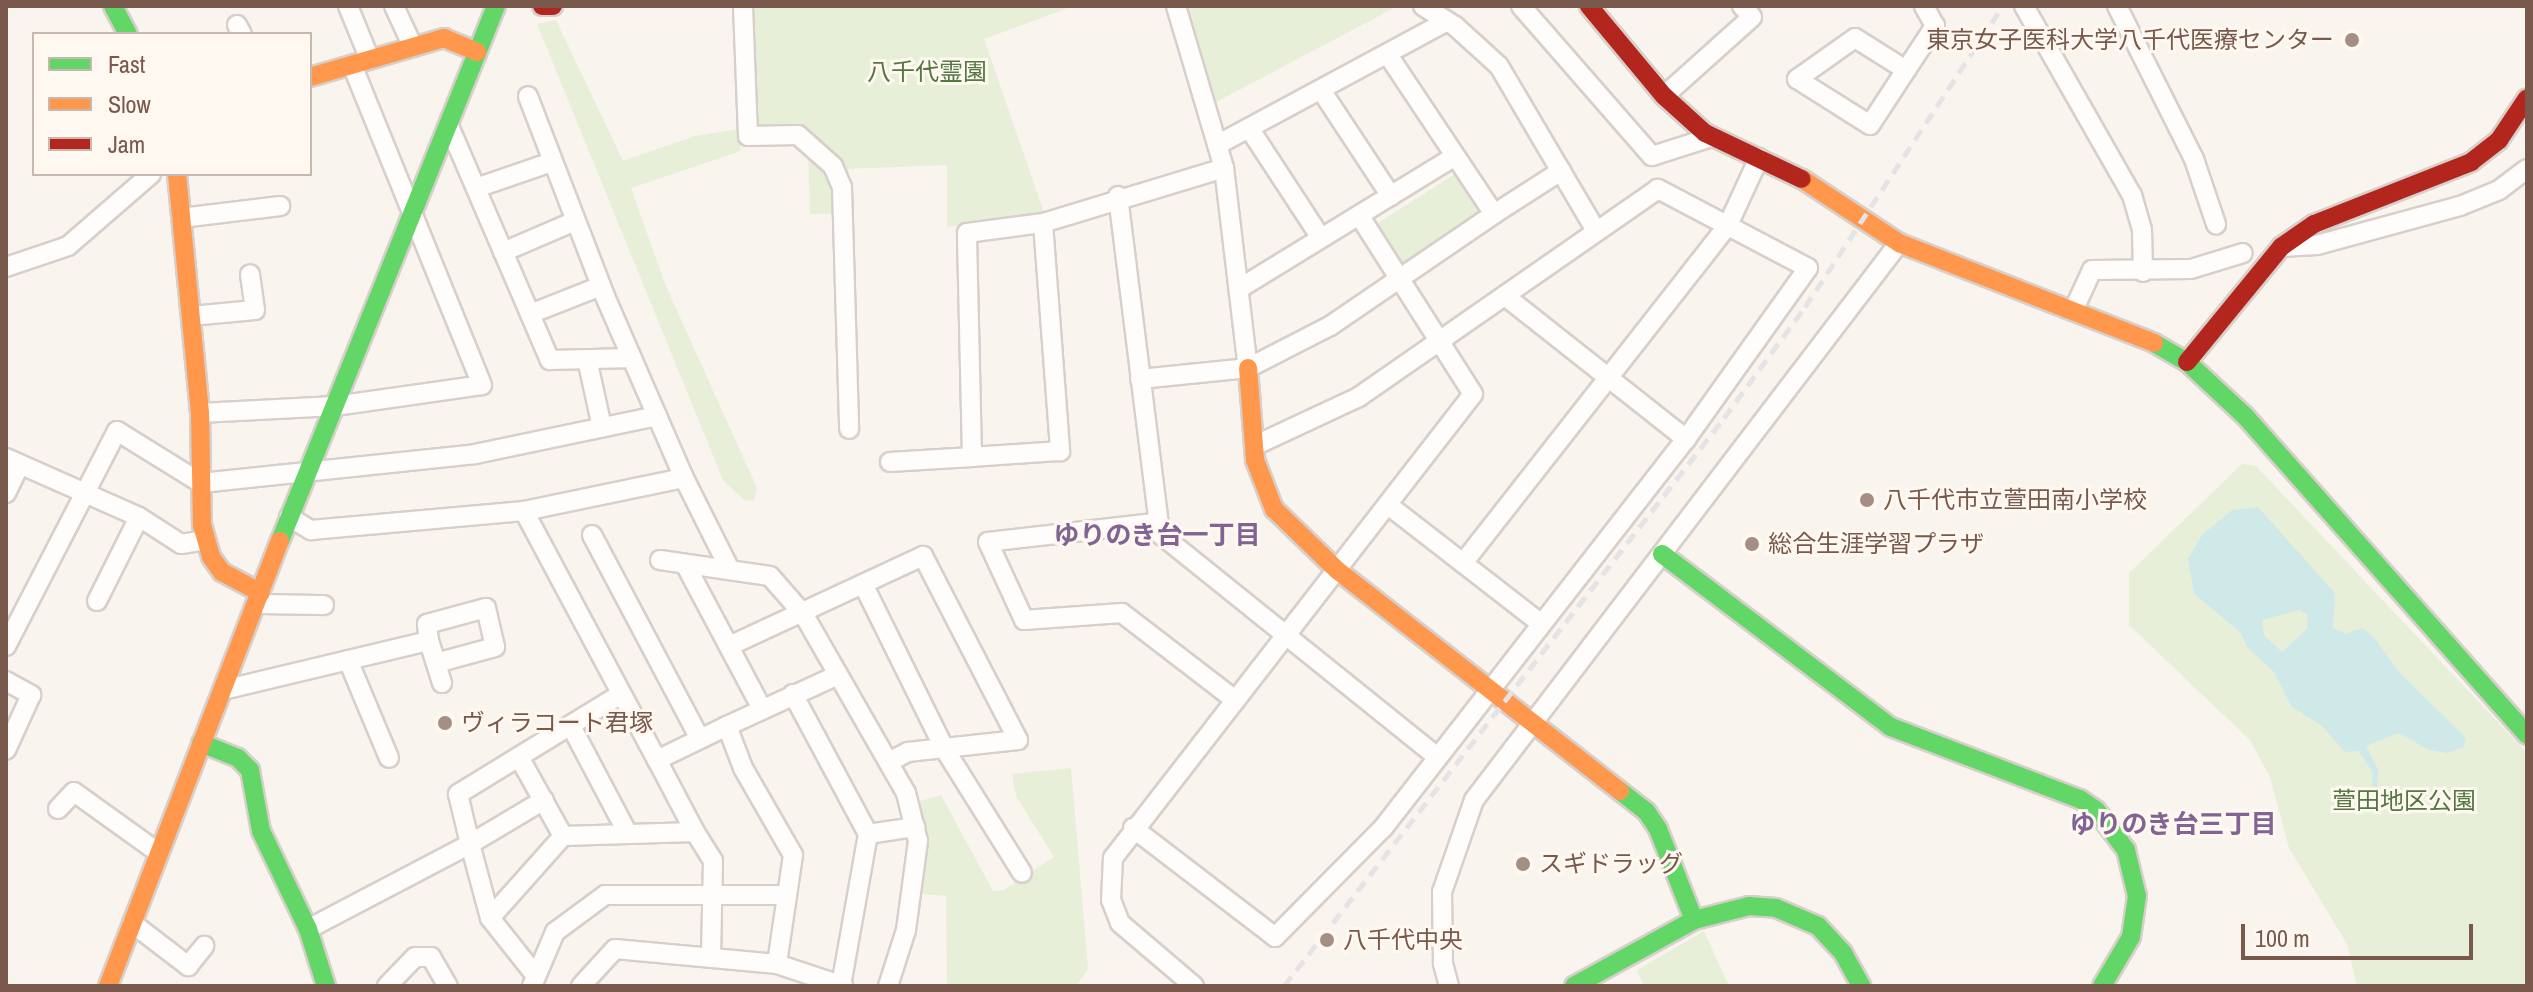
<!DOCTYPE html>
<html>
<head>
<meta charset="utf-8">
<style>
	body { margin:0 }
	#map { position:relative; width:2533px; height:992px; overflow:hidden; background:#f9f4ee; font-family:"Archivo Narrow","Noto Sans JP",sans-serif }
	div>[style] { position:absolute }
	[style*='--x'] { left:calc(var(--x)*1px); top:calc(var(--y)*1px); width:calc(var(--w)*1px); rotate:calc(var(--a)*1deg) }
	.green>* { inset:0; background:#e7efd9 }
	.water>* { inset:0; background:#cfe9e9 }
	.roads { filter:drop-shadow(2px 0 #d8cfca) drop-shadow(-2px 0 #d8cfca) drop-shadow(0 2px #d8cfca) drop-shadow(0 -2px #d8cfca) }
	.street>* { height:18px; margin:-9px; padding:0 9px; transform-origin:9px; border-radius:9px; background:#fefdfc }
	.fast>* { height:18px; margin:-9px; padding:0 9px; transform-origin:9px; border-radius:9px; background:#63d668 }
	.slow>* { height:18px; margin:-9px; padding:0 9px; transform-origin:9px; border-radius:9px; background:#ff974d }
	.jam>* { height:18px; margin:-9px; padding:0 9px; transform-origin:9px; border-radius:9px; background:#b3261e }
	.rail>* { height:5px; margin-top:-2.5px; transform-origin:0; background:repeating-linear-gradient(90deg,#e5e3e6 0 12px,transparent 0 20px) }
	.dots>* { width:22px; height:22px; translate:-50% -50%; box-sizing:border-box; border:4px solid #fff8f0; border-radius:50% }
	span { translate:-50% -50%; white-space:nowrap; text-align:center; line-height:1.15; -webkit-text-stroke:6px #fff8f0; paint-order:stroke }
	.poi-label { font-size:24px; color:#78594c }
	.right { translate:-100% -50%; text-align:right }
	.left { translate:0 -50%; text-align:left }
	.park-label { font-size:24px; color:#547841 }
	.neighbourhood-label { font-size:26px; color:#816494; font-weight:700 }
	.frame { position:absolute; inset:0; border:8px solid #78594c; pointer-events:none }
	.legend { position:absolute; left:32px; top:32px; width:280px; height:144px; box-sizing:border-box; background:#fff8f0; border:2px solid #c9b8ae; margin:0; padding:10px 14px; list-style:none; font-size:24px; color:#78594c }
	.legend li { display:flex; align-items:center; gap:16px; height:40px }
	.legend b { width:40px; border:2px solid #c9b8ae }
	.scale { position:absolute; left:2241px; top:924px; width:232px; height:36px; box-sizing:border-box; border:4px solid #78594c; border-top:0; padding-left:10px; font-size:24px; line-height:28px; white-space:nowrap; color:#78594c; -webkit-text-stroke:6px #fff8f0; paint-order:stroke }
</style>
</head>
<body>
<div id="map">
	<div class="green">
		<div style="clip-path:polygon(749px 6px,1073px 6px,984px 39px,1045px 215px,947px 227px,947px 165px,845px 169px,837px 154px,808px 130px,755px 127px)"></div>
		<div style="clip-path:polygon(1186px 6px,1398px 6px,1216px 102px)"></div>
		<div style="clip-path:polygon(556px 20px,623px 161px,695px 136px,738px 129px,741px 151px,631px 188px,665px 284px,757px 488px,754px 501px,744px 500px,723px 480px,537px 24px)"></div>
		<div style="clip-path:polygon(808px 149px,819px 158px,839px 214px,810px 214px)"></div>
		<div style="clip-path:polygon(1458px 172px,1484px 208px,1483px 215px,1406px 272px,1372px 227px)"></div>
		<div style="clip-path:polygon(2242px 464px,2256px 466px,2527px 753px,2527px 986px,2357px 986px,2347px 944px,2289px 848px,2270px 777px,2250px 740px,2129px 625px,2129px 573px)"></div>
		<div style="clip-path:polygon(1071px 768px,1088px 969px,1076px 986px,947px 986px,946px 896px,922px 894px,927px 849px,917px 802px,941px 795px,993px 891px,1004px 890px,1054px 857px,1016px 796px,1012px 774px)"></div>
		<div style="clip-path:polygon(1704px 931px,1729px 986px,1644px 986px,1637px 970px)"></div>
	</div>
	<div class="water">
		<div style="clip-path:polygon(evenodd,2258px 507px,2335px 593px,2333px 628px,2346px 634px,2362px 628px,2373px 636px,2400px 673px,2466px 738px,2464px 747px,2447px 753px,2429px 750px,2399px 733px,2366px 746px,2378px 769px,2377px 792px,2404px 795px,2403px 798px,2382px 803px,2371px 794px,2373px 774px,2359px 751px,2345px 752px,2322px 726px,2291px 706px,2274px 672px,2248px 648px,2240px 632px,2194px 594px,2188px 559px,2202px 535px,2232px 510px,2258px 507px,2299px 610px,2307px 614px,2308px 628px,2282px 652px,2264px 635px,2262px 620px,2299px 610px)"></div>
	</div>
	<div class="roads">
		<div class="street">
			<div style="--x:348;--y:6;--w:58;--a:67.8"></div>
			<div style="--x:394;--y:6;--w:45;--a:65.1"></div>
			<div style="--x:743;--y:6;--w:130;--a:87.8"></div>
			<div style="--x:748;--y:136;--w:50;--a:-1.1"></div>
			<div style="--x:798;--y:135;--w:47;--a:41.5"></div>
			<div style="--x:833;--y:166;--w:23;--a:67"></div>
			<div style="--x:842;--y:187;--w:242;--a:88.3"></div>
			<div style="--x:1176;--y:6;--w:169;--a:73.5"></div>
			<div style="--x:1224;--y:168;--w:201;--a:83.2"></div>
			<div style="--x:1423;--y:6;--w:38;--a:32"></div>
			<div style="--x:1455;--y:26;--w:59;--a:42.3"></div>
			<div style="--x:1499;--y:66;--w:191;--a:59.5"></div>
			<div style="--x:1521;--y:6;--w:199;--a:48.9"></div>
			<div style="--x:1652;--y:156;--w:63;--a:-17.6"></div>
			<div style="--x:2024;--y:6;--w:218;--a:60.3"></div>
			<div style="--x:2132;--y:195;--w:36;--a:74"></div>
			<div style="--x:2142;--y:230;--w:42;--a:88.6"></div>
			<div style="--x:2117;--y:6;--w:171;--a:63.3"></div>
			<div style="--x:2194;--y:159;--w:69;--a:71.3"></div>
			<div style="--x:237;--y:25;--w:10;--a:61"></div>
			<div style="--x:1906;--y:70;--w:60;--a:-147.9"></div>
			<div style="--x:1855;--y:38;--w:71;--a:144.7"></div>
			<div style="--x:1797;--y:79;--w:86;--a:32.2"></div>
			<div style="--x:1870;--y:125;--w:66;--a:-56.8"></div>
			<div style="--x:1906;--y:70;--w:53;--a:-56.6"></div>
			<div style="--x:1935;--y:26;--w:23;--a:-119"></div>
			<div style="--x:1321;--y:90;--w:127;--a:56.6"></div>
			<div style="--x:1664;--y:96;--w:118;--a:-41.9"></div>
			<div style="--x:1752;--y:17;--w:15;--a:-132"></div>
			<div style="--x:449;--y:126;--w:255;--a:66.7"></div>
			<div style="--x:550;--y:360;--w:82;--a:-1.4"></div>
			<div style="--x:1249;--y:128;--w:131;--a:56.8"></div>
			<div style="--x:1217;--y:145;--w:261;--a:-28.3"></div>
			<div style="--x:476;--y:188;--w:80;--a:-18.9"></div>
			<div style="--x:1118;--y:196;--w:341;--a:82.9"></div>
			<div style="--x:1160;--y:534;--w:356;--a:38.8"></div>
			<div style="--x:1494;--y:214;--w:80;--a:-32.7"></div>
			<div style="--x:181;--y:218;--w:100;--a:-6.9"></div>
			<div style="--x:1043;--y:223;--w:229;--a:85.7"></div>
			<div style="--x:1060;--y:451;--w:88;--a:176.1"></div>
			<div style="--x:972;--y:457;--w:224;--a:-91.3"></div>
			<div style="--x:967;--y:233;--w:77;--a:-7.5"></div>
			<div style="--x:1043;--y:223;--w:189;--a:-16.9"></div>
			<div style="--x:2281;--y:247;--w:36;--a:-3"></div>
			<div style="--x:2317;--y:245;--w:148;--a:-15.3"></div>
			<div style="--x:2460;--y:206;--w:42;--a:-22.3"></div>
			<div style="--x:2499;--y:190;--w:35;--a:-37"></div>
			<div style="--x:503;--y:252;--w:78;--a:-23.3"></div>
			<div style="--x:6;--y:267;--w:65;--a:-18.7"></div>
			<div style="--x:68;--y:246;--w:110;--a:-40.9"></div>
			<div style="--x:1240;--y:288;--w:252;--a:-31.5"></div>
			<div style="--x:1505;--y:296;--w:231;--a:38.3"></div>
			<div style="--x:2074;--y:309;--w:43;--a:-65.2"></div>
			<div style="--x:2092;--y:270;--w:99;--a:-0.6"></div>
			<div style="--x:2191;--y:269;--w:54;--a:-17.1"></div>
			<div style="--x:530;--y:314;--w:76;--a:-21.5"></div>
			<div style="--x:191;--y:316;--w:64;--a:-5.4"></div>
			<div style="--x:255;--y:310;--w:36;--a:-98"></div>
			<div style="--x:587;--y:359;--w:70;--a:77.6"></div>
			<div style="--x:1140;--y:379;--w:109;--a:-5.8"></div>
			<div style="--x:1248;--y:368;--w:92;--a:-27.1"></div>
			<div style="--x:1330;--y:326;--w:199;--a:-34.3"></div>
			<div style="--x:1494;--y:214;--w:191;--a:-123.7"></div>
			<div style="--x:200;--y:413;--w:135;--a:-3"></div>
			<div style="--x:335;--y:406;--w:148;--a:-8.1"></div>
			<div style="--x:482;--y:385;--w:345;--a:-112.1"></div>
			<div style="--x:6;--y:458;--w:145;--a:23.9"></div>
			<div style="--x:139;--y:517;--w:50;--a:32.7"></div>
			<div style="--x:181;--y:544;--w:24;--a:-9"></div>
			<div style="--x:890;--y:462;--w:82;--a:-3.5"></div>
			<div style="--x:684;--y:478;--w:103;--a:63.4"></div>
			<div style="--x:6;--y:493;--w:32;--a:-64"></div>
			<div style="--x:1388;--y:505;--w:192;--a:37.8"></div>
			<div style="--x:524;--y:511;--w:282;--a:61.9"></div>
			<div style="--x:657;--y:760;--w:78;--a:-25.9"></div>
			<div style="--x:727;--y:726;--w:45;--a:69.1"></div>
			<div style="--x:743;--y:768;--w:100;--a:60.1"></div>
			<div style="--x:793;--y:855;--w:110;--a:98.4"></div>
			<div style="--x:289;--y:517;--w:26;--a:31"></div>
			<div style="--x:311;--y:530;--w:214;--a:-5.1"></div>
			<div style="--x:524;--y:511;--w:163;--a:-11.7"></div>
			<div style="--x:684;--y:478;--w:198;--a:-113.5"></div>
			<div style="--x:605;--y:296;--w:214;--a:-111.1"></div>
			<div style="--x:1154;--y:523;--w:167;--a:173.5"></div>
			<div style="--x:988;--y:542;--w:86;--a:65.2"></div>
			<div style="--x:1024;--y:620;--w:98;--a:-4.1"></div>
			<div style="--x:1122;--y:613;--w:143;--a:37.6"></div>
			<div style="--x:592;--y:535;--w:231;--a:62.1"></div>
			<div style="--x:660;--y:560;--w:111;--a:8.3"></div>
			<div style="--x:770;--y:576;--w:52;--a:48.9"></div>
			<div style="--x:804;--y:615;--w:205;--a:60.2"></div>
			<div style="--x:906;--y:793;--w:49;--a:76"></div>
			<div style="--x:918;--y:841;--w:90;--a:97.7"></div>
			<div style="--x:906;--y:930;--w:59;--a:107.8"></div>
			<div style="--x:1463;--y:563;--w:429;--a:-51.9"></div>
			<div style="--x:1728;--y:225;--w:74;--a:-65.2"></div>
			<div style="--x:685;--y:564;--w:162;--a:62"></div>
			<div style="--x:864;--y:586;--w:181;--a:63.7"></div>
			<div style="--x:944;--y:748;--w:147;--a:58"></div>
			<div style="--x:97;--y:601;--w:94;--a:-63.4"></div>
			<div style="--x:257;--y:604;--w:67;--a:0.9"></div>
			<div style="--x:6;--y:646;--w:242;--a:-62.7"></div>
			<div style="--x:117;--y:431;--w:99;--a:31.8"></div>
			<div style="--x:201;--y:483;--w:276;--a:-6"></div>
			<div style="--x:475;--y:454;--w:186;--a:-11.8"></div>
			<div style="--x:729;--y:646;--w:214;--a:-24.9"></div>
			<div style="--x:923;--y:556;--w:207;--a:62.7"></div>
			<div style="--x:1018;--y:740;--w:111;--a:173.8"></div>
			<div style="--x:908;--y:752;--w:22;--a:153"></div>
			<div style="--x:348;--y:660;--w:106;--a:67.3"></div>
			<div style="--x:6;--y:681;--w:29;--a:29"></div>
			<div style="--x:31;--y:695;--w:60;--a:114.4"></div>
			<div style="--x:223;--y:690;--w:212;--a:-13.4"></div>
			<div style="--x:429;--y:641;--w:17;--a:-97"></div>
			<div style="--x:427;--y:624;--w:61;--a:-15.2"></div>
			<div style="--x:486;--y:608;--w:40;--a:77"></div>
			<div style="--x:495;--y:647;--w:61;--a:164.8"></div>
			<div style="--x:436;--y:663;--w:23;--a:-108"></div>
			<div style="--x:429;--y:641;--w:44;--a:72.8"></div>
			<div style="--x:793;--y:694;--w:159;--a:61.8"></div>
			<div style="--x:868;--y:834;--w:154;--a:100.1"></div>
			<div style="--x:571;--y:726;--w:122;--a:62.2"></div>
			<div style="--x:727;--y:726;--w:122;--a:-24.7"></div>
			<div style="--x:519;--y:757;--w:90;--a:60.9"></div>
			<div style="--x:58;--y:809;--w:23;--a:-47"></div>
			<div style="--x:74;--y:792;--w:105;--a:35.7"></div>
			<div style="--x:1133;--y:828;--w:179;--a:37.5"></div>
			<div style="--x:1275;--y:937;--w:153;--a:-45.3"></div>
			<div style="--x:1383;--y:828;--w:493;--a:-52.1"></div>
			<div style="--x:1686;--y:439;--w:210;--a:-54.5"></div>
			<div style="--x:1808;--y:268;--w:170;--a:-152.2"></div>
			<div style="--x:1658;--y:189;--w:364;--a:145.2"></div>
			<div style="--x:1359;--y:397;--w:116;--a:155"></div>
			<div style="--x:695;--y:832;--w:34;--a:58"></div>
			<div style="--x:713;--y:861;--w:97;--a:91.2"></div>
			<div style="--x:868;--y:834;--w:48;--a:-8.5"></div>
			<div style="--x:490;--y:918;--w:110;--a:-48.3"></div>
			<div style="--x:563;--y:836;--w:132;--a:-1.7"></div>
			<div style="--x:695;--y:832;--w:81;--a:-117.8"></div>
			<div style="--x:132;--y:923;--w:71;--a:37.5"></div>
			<div style="--x:188;--y:966;--w:26;--a:-51"></div>
			<div style="--x:308;--y:929;--w:183;--a:-27.7"></div>
			<div style="--x:470;--y:844;--w:51;--a:-103.5"></div>
			<div style="--x:458;--y:794;--w:191;--a:-31.5"></div>
			<div style="--x:536;--y:976;--w:74;--a:-128.4"></div>
			<div style="--x:490;--y:918;--w:77;--a:-105.1"></div>
			<div style="--x:470;--y:844;--w:86;--a:-30.7"></div>
			<div style="--x:387;--y:986;--w:40;--a:-46"></div>
			<div style="--x:415;--y:957;--w:16;--a:0"></div>
			<div style="--x:431;--y:957;--w:34;--a:60"></div>
			<div style="--x:532;--y:986;--w:59;--a:-66.9"></div>
			<div style="--x:555;--y:932;--w:62;--a:-36.5"></div>
			<div style="--x:605;--y:895;--w:182;--a:0"></div>
			<div style="--x:581;--y:986;--w:50;--a:-47.4"></div>
			<div style="--x:615;--y:949;--w:163;--a:5.3"></div>
			<div style="--x:777;--y:964;--w:70;--a:18.4"></div>
			<div style="--x:1194;--y:986;--w:97;--a:-139.6"></div>
			<div style="--x:1120;--y:923;--w:25;--a:-111"></div>
			<div style="--x:1111;--y:900;--w:42;--a:-87.3"></div>
			<div style="--x:1113;--y:858;--w:587;--a:-52.19"></div>
			<div style="--x:1473;--y:394;--w:212;--a:-122.5"></div>
			<div style="--x:1449;--y:986;--w:24;--a:-105"></div>
			<div style="--x:1443;--y:963;--w:71;--a:-90.8"></div>
			<div style="--x:1442;--y:892;--w:97;--a:-70.8"></div>
			<div style="--x:1474;--y:800;--w:701;--a:-52.66"></div>
		</div>
		<div class="fast">
			<div style="--x:113;--y:6;--w:32;--a:62"></div>
			<div style="--x:2154;--y:343;--w:38;--a:30"></div>
			<div style="--x:2187;--y:362;--w:79;--a:43"></div>
			<div style="--x:2245;--y:416;--w:426;--a:48.5"></div>
			<div style="--x:280;--y:541;--w:577;--a:-68.01"></div>
			<div style="--x:1662;--y:554;--w:287;--a:37.1"></div>
			<div style="--x:1891;--y:727;--w:202;--a:20.9"></div>
			<div style="--x:2080;--y:799;--w:19;--a:35"></div>
			<div style="--x:2096;--y:810;--w:50;--a:53.1"></div>
			<div style="--x:2126;--y:850;--w:47;--a:76.6"></div>
			<div style="--x:2137;--y:896;--w:41;--a:98.3"></div>
			<div style="--x:2131;--y:937;--w:57;--a:120.6"></div>
			<div style="--x:201;--y:743;--w:40;--a:22"></div>
			<div style="--x:238;--y:758;--w:17;--a:45"></div>
			<div style="--x:250;--y:770;--w:62;--a:79.8"></div>
			<div style="--x:261;--y:831;--w:109;--a:64.4"></div>
			<div style="--x:308;--y:929;--w:60;--a:72.5"></div>
			<div style="--x:1620;--y:791;--w:33;--a:38"></div>
			<div style="--x:1646;--y:811;--w:22;--a:56"></div>
			<div style="--x:1658;--y:829;--w:98;--a:68.4"></div>
			<div style="--x:1574;--y:986;--w:137;--a:-28.8"></div>
			<div style="--x:1694;--y:920;--w:57;--a:-14.3"></div>
			<div style="--x:1749;--y:906;--w:27;--a:4"></div>
			<div style="--x:1776;--y:908;--w:46;--a:23.2"></div>
			<div style="--x:1818;--y:926;--w:37;--a:47"></div>
			<div style="--x:1843;--y:953;--w:38;--a:61"></div>
		</div>
		<div class="slow">
			<div style="--x:310;--y:77;--w:140;--a:-16.2"></div>
			<div style="--x:444;--y:38;--w:36;--a:23"></div>
			<div style="--x:177;--y:174;--w:240;--a:84.5"></div>
			<div style="--x:200;--y:413;--w:112;--a:89"></div>
			<div style="--x:202;--y:525;--w:33;--a:74"></div>
			<div style="--x:211;--y:557;--w:19;--a:54"></div>
			<div style="--x:222;--y:572;--w:44;--a:28.3"></div>
			<div style="--x:1802;--y:179;--w:116;--a:33.4"></div>
			<div style="--x:1899;--y:243;--w:274;--a:21.4"></div>
			<div style="--x:1248;--y:368;--w:92;--a:85.6"></div>
			<div style="--x:1255;--y:460;--w:53;--a:68.8"></div>
			<div style="--x:1274;--y:509;--w:88;--a:44.1"></div>
			<div style="--x:1337;--y:570;--w:359;--a:38"></div>
			<div style="--x:108;--y:986;--w:477;--a:-68.9"></div>
		</div>
		<div class="jam">
			<div style="--x:542;--y:6;--w:11;--a:0"></div>
			<div style="--x:1589;--y:6;--w:117;--a:50.2"></div>
			<div style="--x:1664;--y:96;--w:55;--a:42.1"></div>
			<div style="--x:1705;--y:133;--w:107;--a:25.4"></div>
			<div style="--x:2187;--y:362;--w:149;--a:-50.7"></div>
			<div style="--x:2281;--y:247;--w:40;--a:-34.9"></div>
			<div style="--x:2314;--y:224;--w:169;--a:-21.5"></div>
			<div style="--x:2471;--y:162;--w:36;--a:-38"></div>
			<div style="--x:2499;--y:140;--w:50;--a:-56.3"></div>
		</div>
	</div>
	<div class="rail">
		<div style="--x:1284;--y:986;--w:718;--a:-52.24"></div>
		<div style="--x:1724;--y:418;--w:137;--a:-53.9"></div>
		<div style="--x:1805;--y:307;--w:360;--a:-56.7"></div>
	</div>
	<div class="dots">
		<div style="left:2352px;top:40px;background:#a58f85"></div>
		<div style="left:1867px;top:500px;background:#a58f85"></div>
		<div style="left:1752px;top:544px;background:#a58f85"></div>
		<div style="left:445px;top:723px;background:#a58f85"></div>
		<div style="left:1523px;top:864px;background:#a58f85"></div>
		<div style="left:1327px;top:940px;background:#a58f85"></div>
	</div>
	<div class="poi-label">
		<span class="right" style="left:2334px;top:40px">東京女子医科大学八千代医療センター</span>
		<span class="left" style="left:1883px;top:500px">八千代市立萱田南小学校</span>
		<span class="left" style="left:1768px;top:544px">総合生涯学習プラザ</span>
		<span class="left" style="left:461px;top:723px">ヴィラコート君塚</span>
		<span class="left" style="left:1539px;top:864px">スギドラッグ</span>
		<span class="left" style="left:1343px;top:940px">八千代中央</span>
	</div>
	<div class="park-label">
		<span style="left:927px;top:72px">八千代霊園</span>
		<span style="left:2404px;top:801px">萱田地区公園</span>
	</div>
	<div class="neighbourhood-label">
		<span style="left:1157px;top:535px">ゆりのき台一丁目</span>
		<span style="left:2173px;top:824px">ゆりのき台三丁目</span>
	</div>
	<div class="frame"></div>
	<ul class="legend">
	<li><b style="height:10px;background:#63d668"></b>Fast</li>
	<li><b style="height:10px;background:#ff974d"></b>Slow</li>
	<li><b style="height:10px;background:#b3261e"></b>Jam</li>
	</ul>
	<div class="scale">100 m</div>
</div>
</body>
</html>
